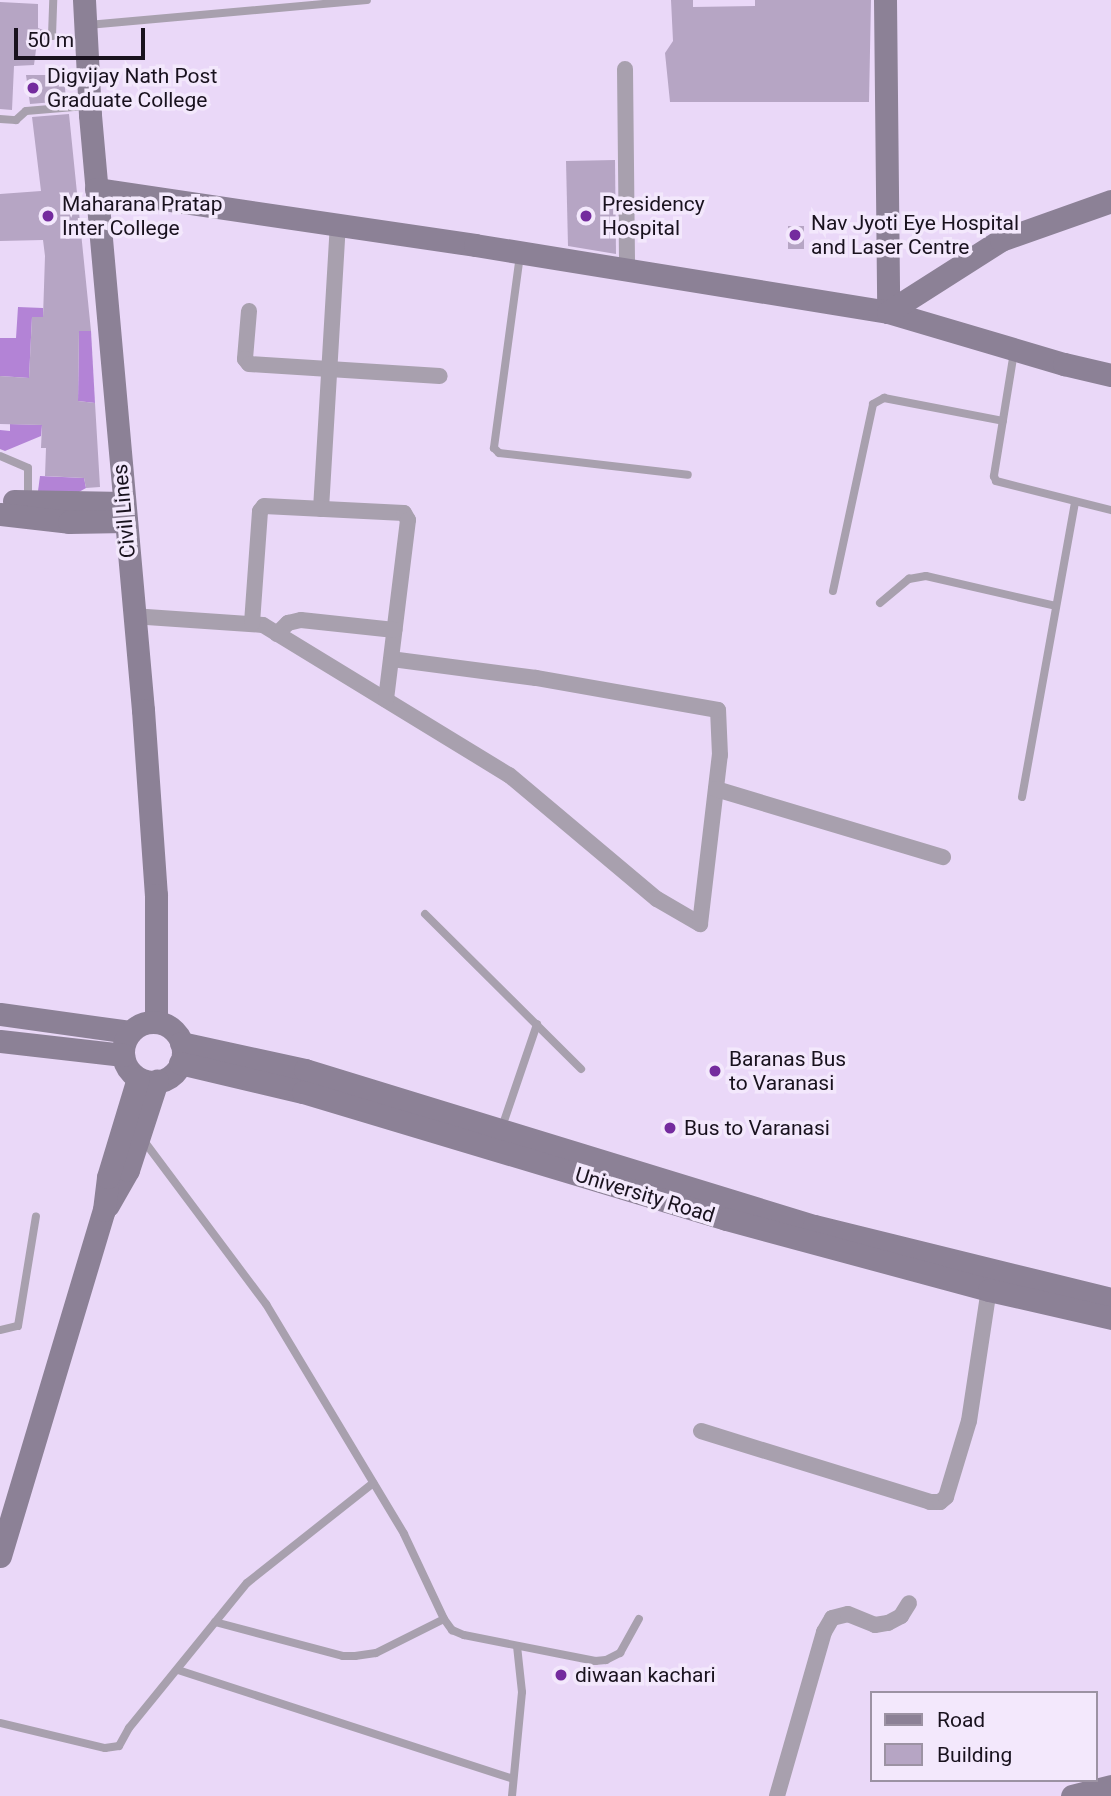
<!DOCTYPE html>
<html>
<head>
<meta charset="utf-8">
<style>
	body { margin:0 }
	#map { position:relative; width:1111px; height:1796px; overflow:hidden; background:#ead8f8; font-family:Roboto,sans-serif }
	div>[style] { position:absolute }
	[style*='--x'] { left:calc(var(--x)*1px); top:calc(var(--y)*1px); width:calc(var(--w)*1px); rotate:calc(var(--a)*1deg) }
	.forest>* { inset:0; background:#b383d6 }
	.building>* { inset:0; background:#b6a5c4 }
	.lane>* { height:8px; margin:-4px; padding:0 4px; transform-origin:4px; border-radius:4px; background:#a8a0ae }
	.street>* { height:16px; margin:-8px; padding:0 8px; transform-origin:8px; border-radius:8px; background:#a8a0ae }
	.secondary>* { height:23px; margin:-11.5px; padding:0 11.5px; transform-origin:11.5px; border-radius:11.5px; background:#8c8196 }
	.secondary>.ring { margin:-11.5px; padding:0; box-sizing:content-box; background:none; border:23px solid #8c8196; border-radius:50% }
	.dots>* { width:19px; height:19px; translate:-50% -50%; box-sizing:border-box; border:4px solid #f3e8fc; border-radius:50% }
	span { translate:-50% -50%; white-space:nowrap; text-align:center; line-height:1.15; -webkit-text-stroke:7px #f3e8fc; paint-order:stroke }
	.poi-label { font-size:21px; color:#19121e }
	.left { translate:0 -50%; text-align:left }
	.street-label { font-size:21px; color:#19121e }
	.legend { position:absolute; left:870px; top:1691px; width:228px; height:91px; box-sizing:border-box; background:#f3e8fc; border:2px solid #9c92a3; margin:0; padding:9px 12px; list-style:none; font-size:21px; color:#19121e }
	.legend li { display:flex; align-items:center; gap:14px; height:35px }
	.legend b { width:35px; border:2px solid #9c92a3 }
	.scale { position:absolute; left:14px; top:28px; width:131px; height:32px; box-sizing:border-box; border:4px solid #19121e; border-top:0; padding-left:9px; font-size:21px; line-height:24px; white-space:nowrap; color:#19121e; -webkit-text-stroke:5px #f3e8fc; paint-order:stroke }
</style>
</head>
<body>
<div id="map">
	<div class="forest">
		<div style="clip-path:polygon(18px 307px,43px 308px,43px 317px,32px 317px,29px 378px,0 376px,0 338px,16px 338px)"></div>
		<div style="clip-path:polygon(79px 331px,91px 331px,95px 403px,78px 401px)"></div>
		<div style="clip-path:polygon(10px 424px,42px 425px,41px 436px,5px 451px,0 449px,0 430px,10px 431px)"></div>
		<div style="clip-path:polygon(40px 476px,84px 478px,86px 488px,70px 497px,38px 491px)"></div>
	</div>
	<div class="building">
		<div style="clip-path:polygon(671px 0,693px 0,693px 7px,755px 6px,755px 0,871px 0,869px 102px,670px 102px,665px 53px,673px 41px)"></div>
		<div style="clip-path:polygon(0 2px,38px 4px,38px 28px,43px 30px,40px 35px,42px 41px,37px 42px,34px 65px,14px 66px,12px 110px,0 109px)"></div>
		<div style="clip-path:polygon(26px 75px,64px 75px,66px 101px,30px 104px)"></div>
		<div style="clip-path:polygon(69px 114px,91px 331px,79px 331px,78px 401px,95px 403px,100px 487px,86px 488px,84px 478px,45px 476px,46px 448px,41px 448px,42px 425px,0 424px,0 376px,29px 378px,32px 317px,43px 317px,45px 256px,43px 240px,0 241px,0 194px,41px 191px,32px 117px)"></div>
		<div style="clip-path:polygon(615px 160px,616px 254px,568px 246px,566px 161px)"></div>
		<div style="clip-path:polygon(788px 226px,804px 226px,804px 249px,788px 249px)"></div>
	</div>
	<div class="lane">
		<div style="--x:88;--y:25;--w:280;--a:-5.1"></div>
		<div style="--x:46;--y:36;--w:6;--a:0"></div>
		<div style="--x:52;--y:36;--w:36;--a:-88"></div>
		<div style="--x:0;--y:119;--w:16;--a:4"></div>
		<div style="--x:16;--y:120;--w:13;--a:-42"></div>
		<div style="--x:26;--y:111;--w:60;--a:-4.8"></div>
		<div style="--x:520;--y:255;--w:195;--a:97.7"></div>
		<div style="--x:494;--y:448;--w:7;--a:45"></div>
		<div style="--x:499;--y:453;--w:190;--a:6.6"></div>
		<div style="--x:1014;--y:352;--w:126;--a:99.2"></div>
		<div style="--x:994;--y:476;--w:5;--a:68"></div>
		<div style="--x:996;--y:481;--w:119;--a:14.2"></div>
		<div style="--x:0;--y:456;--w:30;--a:23"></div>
		<div style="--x:28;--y:468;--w:33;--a:90"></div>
		<div style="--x:833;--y:591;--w:191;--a:-77.9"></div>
		<div style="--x:873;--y:404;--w:13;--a:-29"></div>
		<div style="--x:884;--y:398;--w:121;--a:10.9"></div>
		<div style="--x:880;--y:603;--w:38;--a:-40"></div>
		<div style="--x:909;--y:579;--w:17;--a:-10"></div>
		<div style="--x:926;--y:576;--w:133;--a:13"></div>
		<div style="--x:1022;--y:797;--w:300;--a:-79.8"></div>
		<div style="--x:425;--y:914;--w:220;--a:44.8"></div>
		<div style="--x:501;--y:1130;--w:112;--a:-71.2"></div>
		<div style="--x:141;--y:1137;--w:209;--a:53.2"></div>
		<div style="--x:266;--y:1304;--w:268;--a:59"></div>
		<div style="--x:404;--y:1534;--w:94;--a:64.8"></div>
		<div style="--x:444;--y:1619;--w:14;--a:54"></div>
		<div style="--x:452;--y:1630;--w:13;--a:23"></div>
		<div style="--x:464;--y:1635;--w:134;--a:11.2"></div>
		<div style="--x:595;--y:1661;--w:11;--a:-5"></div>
		<div style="--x:606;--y:1660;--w:16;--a:-27"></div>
		<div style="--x:620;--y:1653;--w:39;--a:-61"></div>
		<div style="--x:0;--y:1330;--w:18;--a:-13"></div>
		<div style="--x:18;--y:1326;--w:111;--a:-80.7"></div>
		<div style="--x:215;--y:1622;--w:132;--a:14.9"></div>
		<div style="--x:343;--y:1656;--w:12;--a:0"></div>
		<div style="--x:355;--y:1656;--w:21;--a:-8"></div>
		<div style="--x:376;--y:1653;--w:76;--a:-26.6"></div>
		<div style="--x:178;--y:1670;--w:352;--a:18"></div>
		<div style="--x:0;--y:1723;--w:108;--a:13.4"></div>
		<div style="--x:105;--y:1748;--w:14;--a:-8"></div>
		<div style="--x:119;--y:1746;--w:21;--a:-61"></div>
		<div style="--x:129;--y:1728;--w:187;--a:-50.9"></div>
		<div style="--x:247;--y:1583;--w:161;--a:-38.4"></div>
		<div style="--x:512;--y:1796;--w:104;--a:-84.5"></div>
		<div style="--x:522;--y:1692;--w:46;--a:-96.2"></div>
	</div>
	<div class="street">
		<div style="--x:625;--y:69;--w:201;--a:89.4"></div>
		<div style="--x:249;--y:311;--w:48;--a:94.8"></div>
		<div style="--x:245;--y:359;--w:6;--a:51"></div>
		<div style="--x:249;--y:364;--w:191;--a:3.6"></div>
		<div style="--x:321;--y:509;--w:285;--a:-86.6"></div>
		<div style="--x:132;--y:616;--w:131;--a:3.9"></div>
		<div style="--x:263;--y:625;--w:288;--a:31.4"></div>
		<div style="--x:509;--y:775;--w:193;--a:40"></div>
		<div style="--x:657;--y:899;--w:50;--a:30.2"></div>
		<div style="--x:700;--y:924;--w:170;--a:-83.3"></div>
		<div style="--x:720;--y:755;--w:45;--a:-92.5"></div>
		<div style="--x:718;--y:710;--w:185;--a:-170"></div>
		<div style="--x:536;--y:678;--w:145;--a:-172.5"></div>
		<div style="--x:252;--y:623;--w:112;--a:-85.9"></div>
		<div style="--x:260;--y:511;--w:6;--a:-51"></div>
		<div style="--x:264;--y:506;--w:140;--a:2.9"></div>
		<div style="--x:404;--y:513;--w:8;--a:60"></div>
		<div style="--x:408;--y:520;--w:181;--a:97"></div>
		<div style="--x:277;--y:634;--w:16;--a:-45"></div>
		<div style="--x:288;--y:623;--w:13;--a:-13"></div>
		<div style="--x:301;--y:620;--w:94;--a:6.1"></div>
		<div style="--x:716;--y:789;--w:237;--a:16.7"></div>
		<div style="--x:701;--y:1431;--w:240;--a:17.2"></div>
		<div style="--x:930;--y:1502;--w:10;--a:0"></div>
		<div style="--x:940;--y:1502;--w:8;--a:-40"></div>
		<div style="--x:946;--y:1497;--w:79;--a:-73.2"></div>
		<div style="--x:969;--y:1421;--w:141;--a:-81.4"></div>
		<div style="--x:777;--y:1796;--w:171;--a:-74"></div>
		<div style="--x:824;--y:1632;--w:16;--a:-60"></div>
		<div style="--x:832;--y:1618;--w:16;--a:-14"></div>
		<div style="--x:848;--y:1614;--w:29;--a:22"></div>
		<div style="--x:875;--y:1625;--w:13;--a:-9"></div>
		<div style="--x:888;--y:1623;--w:15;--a:-28"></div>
		<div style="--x:901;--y:1616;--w:15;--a:-58"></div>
	</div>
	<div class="secondary">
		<div style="--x:84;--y:0;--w:115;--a:87"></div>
		<div style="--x:90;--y:115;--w:597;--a:84.91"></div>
		<div style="--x:143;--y:710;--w:185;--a:86"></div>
		<div style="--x:156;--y:895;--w:127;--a:90"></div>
		<div style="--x:885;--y:0;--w:312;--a:89.4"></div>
		<div style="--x:888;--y:312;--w:184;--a:16.5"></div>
		<div style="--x:1064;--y:364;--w:48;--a:13.2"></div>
		<div style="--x:96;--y:189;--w:383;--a:8.4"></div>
		<div style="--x:475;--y:245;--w:418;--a:9.2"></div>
		<div style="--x:888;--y:312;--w:134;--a:-32.5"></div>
		<div style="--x:1001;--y:240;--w:117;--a:-19.5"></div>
		<div style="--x:14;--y:501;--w:110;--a:1"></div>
		<div style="--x:0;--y:514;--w:69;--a:6.6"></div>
		<div style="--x:69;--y:522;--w:57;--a:-1"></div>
		<div style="--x:0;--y:1014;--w:131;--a:7.9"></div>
		<div class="ring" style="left:123px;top:1022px;width:37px;height:37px"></div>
		<div style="--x:0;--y:1041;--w:124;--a:6.5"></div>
		<div style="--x:181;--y:1043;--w:127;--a:12.3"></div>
		<div style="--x:305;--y:1070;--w:532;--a:17.04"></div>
		<div style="--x:814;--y:1226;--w:306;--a:13.8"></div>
		<div style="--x:180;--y:1063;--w:126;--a:13.3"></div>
		<div style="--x:303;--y:1092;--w:442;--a:16.7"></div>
		<div style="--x:726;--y:1219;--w:272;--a:15.1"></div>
		<div style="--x:989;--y:1290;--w:125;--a:12.9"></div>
		<div style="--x:108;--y:1205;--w:40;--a:-60.3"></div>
		<div style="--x:128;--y:1170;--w:94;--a:-72"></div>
		<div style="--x:0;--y:1556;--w:361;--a:-73.3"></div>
		<div style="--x:104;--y:1210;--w:33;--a:-83"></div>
		<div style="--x:108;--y:1177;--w:103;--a:-73.1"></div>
		<div style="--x:1072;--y:1796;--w:40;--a:-14.4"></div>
	</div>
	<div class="dots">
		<div style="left:33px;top:88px;background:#742b9e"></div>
		<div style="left:48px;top:216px;background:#742b9e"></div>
		<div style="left:586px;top:216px;background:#742b9e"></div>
		<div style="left:795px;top:235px;background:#742b9e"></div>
		<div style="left:715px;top:1071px;background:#742b9e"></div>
		<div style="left:670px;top:1128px;background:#742b9e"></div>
		<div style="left:561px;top:1675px;background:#742b9e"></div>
	</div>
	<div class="poi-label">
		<span class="left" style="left:47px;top:88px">Digvijay Nath Post<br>Graduate College</span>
		<span class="left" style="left:62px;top:216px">Maharana Pratap<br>Inter College</span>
		<span class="left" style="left:602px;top:216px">Presidency<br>Hospital</span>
		<span class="left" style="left:811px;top:235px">Nav Jyoti Eye Hospital<br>and Laser Centre</span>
		<span class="left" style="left:729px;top:1071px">Baranas Bus<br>to Varanasi</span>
		<span class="left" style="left:684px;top:1128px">Bus to Varanasi</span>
		<span class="left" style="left:575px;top:1675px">diwaan kachari</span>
	</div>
	<div class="street-label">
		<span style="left:124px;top:511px;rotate:-95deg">Civil Lines</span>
		<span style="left:645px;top:1195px;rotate:17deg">University Road</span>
	</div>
	<ul class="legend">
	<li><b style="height:9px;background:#8c8196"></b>Road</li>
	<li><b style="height:19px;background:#b6a5c4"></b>Building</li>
	</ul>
	<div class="scale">50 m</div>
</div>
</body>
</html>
